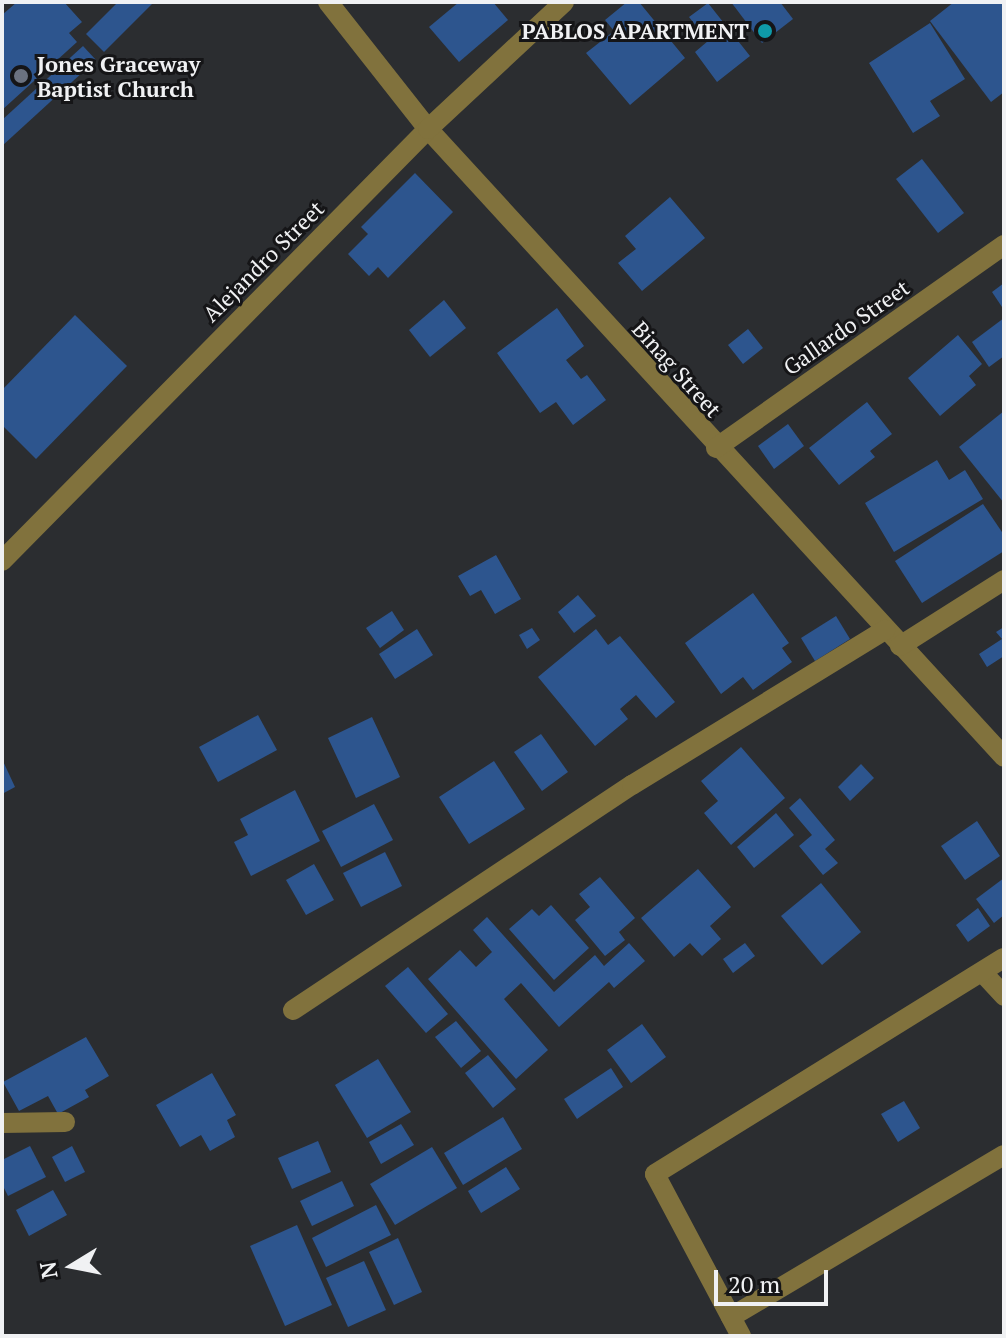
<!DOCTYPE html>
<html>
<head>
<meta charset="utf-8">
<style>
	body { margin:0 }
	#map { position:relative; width:1006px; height:1338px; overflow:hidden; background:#2b2d30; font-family:"PT Serif",serif }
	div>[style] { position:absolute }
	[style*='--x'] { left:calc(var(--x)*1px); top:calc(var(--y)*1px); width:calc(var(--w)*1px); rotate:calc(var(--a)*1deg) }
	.building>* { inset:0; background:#2d558e }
	.minor>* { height:20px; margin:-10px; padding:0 10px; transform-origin:10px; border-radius:10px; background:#81723d }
	.dots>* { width:22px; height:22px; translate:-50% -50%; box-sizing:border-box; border:4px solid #151517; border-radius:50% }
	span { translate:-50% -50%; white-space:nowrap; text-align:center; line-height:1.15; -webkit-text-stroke:6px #151517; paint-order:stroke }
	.poi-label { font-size:22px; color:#f0f1f3; font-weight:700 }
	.right { translate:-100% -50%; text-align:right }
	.left { translate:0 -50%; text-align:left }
	.street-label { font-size:22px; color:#f0f1f3 }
	.frame { position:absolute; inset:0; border:4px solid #f0f1f3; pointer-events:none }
	.north { position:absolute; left:32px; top:1226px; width:80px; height:80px; -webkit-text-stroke:6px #151517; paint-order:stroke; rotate:260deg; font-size:22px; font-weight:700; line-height:32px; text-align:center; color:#f0f1f3 }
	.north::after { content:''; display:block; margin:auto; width:28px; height:36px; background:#f0f1f3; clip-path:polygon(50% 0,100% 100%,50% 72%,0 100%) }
	.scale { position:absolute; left:714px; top:1270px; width:114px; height:36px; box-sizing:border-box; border:4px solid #f0f1f3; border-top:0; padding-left:10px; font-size:24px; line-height:28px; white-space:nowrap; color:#f0f1f3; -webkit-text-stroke:6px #151517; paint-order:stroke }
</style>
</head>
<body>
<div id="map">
	<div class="building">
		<div style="clip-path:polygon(17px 2px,64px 2px,82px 22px,69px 33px,77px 42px,2px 110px,2px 15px)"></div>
		<div style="clip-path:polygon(118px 2px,154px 2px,104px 52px,86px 34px)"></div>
		<div style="clip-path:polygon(459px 2px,493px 2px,508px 20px,459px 62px,429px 27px)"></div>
		<div style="clip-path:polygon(627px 2px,639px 2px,685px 58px,630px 105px,586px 53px,614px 31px,605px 20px)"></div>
		<div style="clip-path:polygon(731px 2px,780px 2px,793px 19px,762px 43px)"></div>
		<div style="clip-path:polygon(954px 2px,1004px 2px,1004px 92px,991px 102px,930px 21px)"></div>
		<div style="clip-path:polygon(708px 3px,750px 56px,717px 82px,695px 52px,708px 41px,689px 17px)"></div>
		<div style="clip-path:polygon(930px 23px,965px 79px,930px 101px,940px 116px,913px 133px,869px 63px)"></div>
		<div style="clip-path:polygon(83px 46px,96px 60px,2px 146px,2px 120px)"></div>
		<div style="clip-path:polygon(922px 159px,964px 213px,938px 233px,896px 179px)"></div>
		<div style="clip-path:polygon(415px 173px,453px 212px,388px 278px,378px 267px,369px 276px,348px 254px,368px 234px,361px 227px)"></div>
		<div style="clip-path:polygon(670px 197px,705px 238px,642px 291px,618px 263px,636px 249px,625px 236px)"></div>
		<div style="clip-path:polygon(1004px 283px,1004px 310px,992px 292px)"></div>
		<div style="clip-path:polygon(444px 300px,466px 328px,430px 357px,409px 330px)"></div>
		<div style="clip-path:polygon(557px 308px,584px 346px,566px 360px,581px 379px,587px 375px,606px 400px,573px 425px,556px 402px,540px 413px,497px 353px)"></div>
		<div style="clip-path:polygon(75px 315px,127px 366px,36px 459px,2px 425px,2px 390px)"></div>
		<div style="clip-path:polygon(1004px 318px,1004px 356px,989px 367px,972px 342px)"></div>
		<div style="clip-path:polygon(748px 329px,763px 348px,743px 364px,728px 345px)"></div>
		<div style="clip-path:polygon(958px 335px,982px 364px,969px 376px,976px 385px,940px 416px,908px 378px)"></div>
		<div style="clip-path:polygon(867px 402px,892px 434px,870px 451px,875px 457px,839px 485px,809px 448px)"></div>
		<div style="clip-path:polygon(1004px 411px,1004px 503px,959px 447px)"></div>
		<div style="clip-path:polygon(788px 424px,804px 446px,774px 469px,758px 446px)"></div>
		<div style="clip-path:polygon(937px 460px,949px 480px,965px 470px,983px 499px,894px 552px,865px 503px)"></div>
		<div style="clip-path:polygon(983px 504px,1004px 535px,1004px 551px,922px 603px,895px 561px)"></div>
		<div style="clip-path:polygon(496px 555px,521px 599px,495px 614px,481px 590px,470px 596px,458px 576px)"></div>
		<div style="clip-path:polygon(753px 593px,789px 643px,782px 648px,792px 662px,753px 690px,743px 677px,721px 694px,685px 643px)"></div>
		<div style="clip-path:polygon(578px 595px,596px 616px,574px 633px,558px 612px)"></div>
		<div style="clip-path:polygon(392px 611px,404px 630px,380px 648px,366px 628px)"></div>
		<div style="clip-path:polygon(836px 616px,850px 639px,815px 661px,801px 638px)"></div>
		<div style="clip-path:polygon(1004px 627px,1004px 656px,987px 667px,979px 654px,1002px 639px,996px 632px)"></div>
		<div style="clip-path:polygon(532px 628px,540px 640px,527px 649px,519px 635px)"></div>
		<div style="clip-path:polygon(417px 629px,433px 655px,395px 679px,379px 654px)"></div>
		<div style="clip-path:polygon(596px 629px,608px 645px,620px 636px,675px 702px,656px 718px,636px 695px,620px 709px,628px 719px,595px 746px,538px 677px)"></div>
		<div style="clip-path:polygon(258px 715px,277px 750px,218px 782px,199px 747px)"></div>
		<div style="clip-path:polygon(372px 717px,400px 777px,356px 798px,328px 738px)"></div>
		<div style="clip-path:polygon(541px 734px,568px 772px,542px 791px,514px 752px)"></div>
		<div style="clip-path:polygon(741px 747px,785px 798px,731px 845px,704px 813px,718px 801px,701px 781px)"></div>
		<div style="clip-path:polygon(2px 759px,15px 787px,2px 794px)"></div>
		<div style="clip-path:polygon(494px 761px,525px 809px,469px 844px,439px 797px)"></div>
		<div style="clip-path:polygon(861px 764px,874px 778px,850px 801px,838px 787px)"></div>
		<div style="clip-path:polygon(295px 790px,320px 841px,251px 876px,234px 842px,248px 835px,240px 819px)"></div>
		<div style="clip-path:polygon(800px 798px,835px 840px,825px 849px,838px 863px,823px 875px,799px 846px,812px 835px,789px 808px)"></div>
		<div style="clip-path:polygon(374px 804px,393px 840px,341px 867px,322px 831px)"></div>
		<div style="clip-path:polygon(776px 813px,794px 835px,754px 868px,737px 847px)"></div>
		<div style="clip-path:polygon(977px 821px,1000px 856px,965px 880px,941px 846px)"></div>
		<div style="clip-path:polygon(385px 852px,402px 886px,361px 907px,343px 873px)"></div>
		<div style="clip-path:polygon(314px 864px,334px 900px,306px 915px,286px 880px)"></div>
		<div style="clip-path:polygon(698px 869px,731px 907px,710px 926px,721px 939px,702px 956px,690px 943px,674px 957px,641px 918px)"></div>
		<div style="clip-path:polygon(600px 877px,635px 918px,619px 932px,625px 940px,605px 956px,575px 920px,590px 907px,579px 894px)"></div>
		<div style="clip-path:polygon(1004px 878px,1004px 915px,994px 923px,976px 899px)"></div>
		<div style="clip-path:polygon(821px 883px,861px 932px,822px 965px,781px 916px)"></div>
		<div style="clip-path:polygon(551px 905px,589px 948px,554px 980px,509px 929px,532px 909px,539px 916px)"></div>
		<div style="clip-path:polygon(978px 908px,990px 926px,968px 942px,956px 925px)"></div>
		<div style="clip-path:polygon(487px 917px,554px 992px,595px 955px,604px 966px,629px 943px,645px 961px,614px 988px,609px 982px,559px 1027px,521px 983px,504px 999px,548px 1050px,516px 1079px,428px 979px,460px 950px,476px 967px,492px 952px,473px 930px)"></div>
		<div style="clip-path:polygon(745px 943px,755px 956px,733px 973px,723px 959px)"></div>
		<div style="clip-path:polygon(408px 967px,448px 1014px,426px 1033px,385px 986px)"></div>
		<div style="clip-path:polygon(456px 1021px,481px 1051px,461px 1068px,435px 1037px)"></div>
		<div style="clip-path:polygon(642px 1024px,666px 1057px,631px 1083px,607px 1050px)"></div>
		<div style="clip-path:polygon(86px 1037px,109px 1076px,85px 1090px,89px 1097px,58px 1114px,48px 1096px,19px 1111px,3px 1082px)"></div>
		<div style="clip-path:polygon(488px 1055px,516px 1089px,493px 1108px,465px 1073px)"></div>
		<div style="clip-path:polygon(378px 1059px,411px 1112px,367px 1138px,335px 1085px)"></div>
		<div style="clip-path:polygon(611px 1068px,623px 1087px,577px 1119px,564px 1099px)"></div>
		<div style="clip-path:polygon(212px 1073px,236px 1115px,227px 1120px,235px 1137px,210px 1151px,201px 1135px,180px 1147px,156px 1105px)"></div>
		<div style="clip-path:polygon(904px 1101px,920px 1128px,898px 1142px,881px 1114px)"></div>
		<div style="clip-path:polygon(503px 1117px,522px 1149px,463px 1185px,444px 1153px)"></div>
		<div style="clip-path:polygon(401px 1124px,414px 1145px,381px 1164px,369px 1142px)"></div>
		<div style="clip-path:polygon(318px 1141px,331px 1172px,292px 1189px,278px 1158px)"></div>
		<div style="clip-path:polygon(30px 1146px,46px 1177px,8px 1196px,2px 1184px,2px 1160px)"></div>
		<div style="clip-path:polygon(72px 1146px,85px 1172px,65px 1182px,52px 1157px)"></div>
		<div style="clip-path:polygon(432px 1147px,457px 1188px,395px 1225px,370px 1184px)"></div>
		<div style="clip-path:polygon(506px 1167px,520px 1189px,481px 1213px,468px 1191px)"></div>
		<div style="clip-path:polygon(342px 1181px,354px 1206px,312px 1226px,300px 1201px)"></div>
		<div style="clip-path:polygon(53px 1190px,67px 1215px,29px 1236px,16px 1210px)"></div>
		<div style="clip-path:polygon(376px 1205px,391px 1235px,326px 1267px,312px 1238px)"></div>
		<div style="clip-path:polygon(297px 1225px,332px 1305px,285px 1326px,250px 1246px)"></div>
		<div style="clip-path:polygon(398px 1238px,422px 1292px,394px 1305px,369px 1252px)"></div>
		<div style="clip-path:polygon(364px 1261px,386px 1310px,348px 1327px,326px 1278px)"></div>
	</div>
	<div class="minor">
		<div style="--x:328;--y:2;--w:162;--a:51.8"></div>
		<div style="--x:428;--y:129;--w:852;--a:47.47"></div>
		<div style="--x:716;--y:448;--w:352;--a:-35.2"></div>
		<div style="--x:2;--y:561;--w:607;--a:-45.4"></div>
		<div style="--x:428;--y:129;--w:186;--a:-43"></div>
		<div style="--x:900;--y:646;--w:123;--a:-32.4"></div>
		<div style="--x:982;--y:972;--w:33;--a:47"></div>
		<div style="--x:293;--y:1010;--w:407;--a:-33.6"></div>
		<div style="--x:632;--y:785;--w:297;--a:-31.5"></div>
		<div style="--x:2;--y:1123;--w:63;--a:-0.9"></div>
		<div style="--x:731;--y:1317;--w:317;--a:-30.7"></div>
		<div style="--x:741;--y:1336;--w:183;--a:-118"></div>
		<div style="--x:655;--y:1174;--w:410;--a:-31.8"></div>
	</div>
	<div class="dots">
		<div style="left:765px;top:31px;background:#0f9aa8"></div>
		<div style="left:21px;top:76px;background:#6b7280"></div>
	</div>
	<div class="poi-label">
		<span class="right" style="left:749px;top:31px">PABLOS APARTMENT</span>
		<span class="left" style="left:37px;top:76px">Jones Graceway<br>Baptist Church</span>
	</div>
	<div class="street-label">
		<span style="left:263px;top:261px;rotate:-45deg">Alejandro Street</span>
		<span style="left:846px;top:327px;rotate:-35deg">Gallardo Street</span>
		<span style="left:677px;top:369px;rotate:48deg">Binag Street</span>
	</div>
	<div class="frame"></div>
	<div class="north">N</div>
	<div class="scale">20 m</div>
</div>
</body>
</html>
